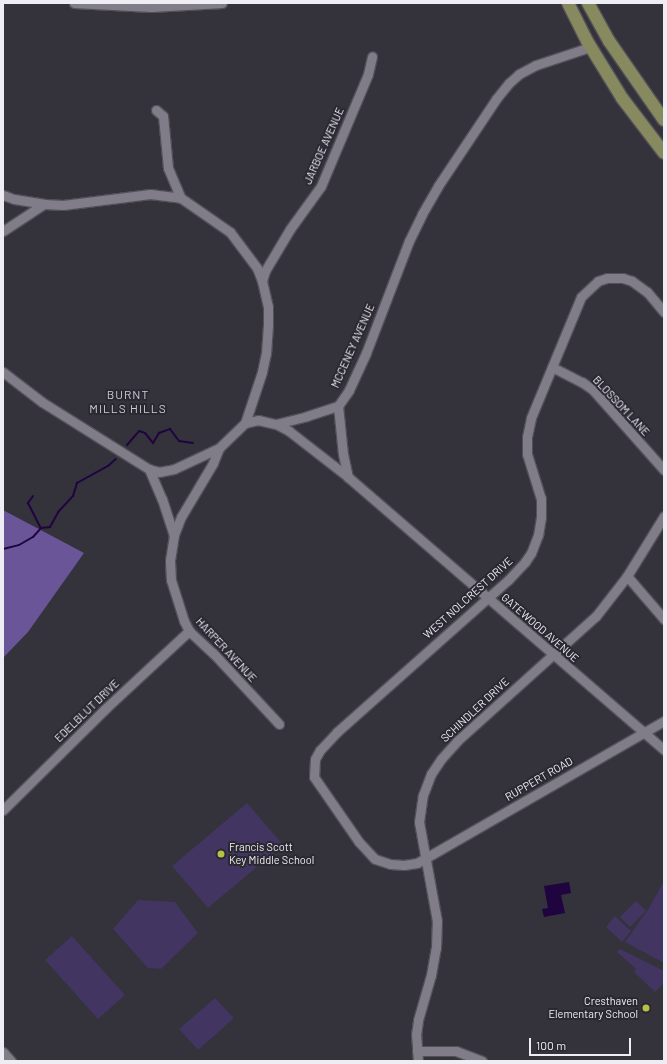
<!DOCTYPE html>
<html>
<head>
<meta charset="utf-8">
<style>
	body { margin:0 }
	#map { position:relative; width:667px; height:1064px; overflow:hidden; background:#34323b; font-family:Barlow,sans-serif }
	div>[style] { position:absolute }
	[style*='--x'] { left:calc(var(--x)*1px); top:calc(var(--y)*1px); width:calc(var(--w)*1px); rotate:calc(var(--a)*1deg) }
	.green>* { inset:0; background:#423561 }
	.forest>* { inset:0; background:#695597 }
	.water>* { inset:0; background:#1f0440 }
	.stream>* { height:2px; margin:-1px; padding:0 1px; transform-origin:1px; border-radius:1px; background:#1f0440 }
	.roads { filter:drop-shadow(1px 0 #535158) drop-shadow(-1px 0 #535158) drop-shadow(0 1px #535158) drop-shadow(0 -1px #535158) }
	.minor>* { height:9px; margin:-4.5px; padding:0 4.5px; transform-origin:4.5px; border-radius:4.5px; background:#807d88 }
	.major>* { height:12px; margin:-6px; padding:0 6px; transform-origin:6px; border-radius:6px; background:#87895f }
	.dots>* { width:11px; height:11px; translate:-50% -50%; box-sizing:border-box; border:2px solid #2a2831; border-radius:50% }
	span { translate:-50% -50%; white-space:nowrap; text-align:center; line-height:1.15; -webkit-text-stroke:4px #2a2831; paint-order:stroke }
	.street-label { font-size:11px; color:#eeedf3 }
	.poi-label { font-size:11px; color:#eeedf3 }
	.left { translate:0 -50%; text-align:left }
	.right { translate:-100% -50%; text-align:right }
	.neighbourhood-label { font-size:12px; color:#ceccd7; letter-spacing:1px }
	.frame { position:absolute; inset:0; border:4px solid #eeedf3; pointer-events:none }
	.scale { position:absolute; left:529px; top:1038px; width:102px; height:18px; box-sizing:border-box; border:2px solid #eeedf3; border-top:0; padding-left:5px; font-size:12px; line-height:14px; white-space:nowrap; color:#eeedf3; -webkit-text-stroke:3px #2a2831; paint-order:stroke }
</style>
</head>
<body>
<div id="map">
	<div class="green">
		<div style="clip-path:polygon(247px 803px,283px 845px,208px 908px,172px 866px)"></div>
		<div style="clip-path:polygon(664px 881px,664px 963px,625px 942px,649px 908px)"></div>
		<div style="clip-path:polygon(138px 900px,175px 902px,198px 933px,161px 969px,148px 968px,113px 929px)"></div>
		<div style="clip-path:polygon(636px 901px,646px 911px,630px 927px,620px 917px)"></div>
		<div style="clip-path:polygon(615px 916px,631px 931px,622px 942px,606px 927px)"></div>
		<div style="clip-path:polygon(72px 936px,125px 995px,98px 1019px,45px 960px)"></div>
		<div style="clip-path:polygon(620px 949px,664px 971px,664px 983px,655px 992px,634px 972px,636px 969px,617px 952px)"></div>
		<div style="clip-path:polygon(215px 998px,234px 1018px,198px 1050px,179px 1029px)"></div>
	</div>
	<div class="forest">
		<div style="clip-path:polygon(3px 510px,84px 553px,28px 632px,3px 658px)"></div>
	</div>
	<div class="water">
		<div style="clip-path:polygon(569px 882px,571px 893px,561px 895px,565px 913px,544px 917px,542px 909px,548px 908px,544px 886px)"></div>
	</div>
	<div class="stream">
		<div style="--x:127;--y:445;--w:18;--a:-49"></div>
		<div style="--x:139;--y:431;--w:6;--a:18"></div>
		<div style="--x:145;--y:433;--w:13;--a:51"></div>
		<div style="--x:153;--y:443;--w:12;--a:-59"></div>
		<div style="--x:159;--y:433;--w:12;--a:-20"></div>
		<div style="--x:170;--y:429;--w:15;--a:53"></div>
		<div style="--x:179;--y:441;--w:14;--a:8"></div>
		<div style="--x:33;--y:496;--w:9;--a:126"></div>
		<div style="--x:28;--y:503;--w:28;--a:63"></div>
		<div style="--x:3;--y:549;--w:16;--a:-14"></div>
		<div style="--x:19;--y:545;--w:16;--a:-30"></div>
		<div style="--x:33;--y:537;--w:12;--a:-48"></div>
		<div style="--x:41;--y:528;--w:9;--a:-6"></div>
		<div style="--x:50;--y:527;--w:18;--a:-61"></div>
		<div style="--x:59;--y:511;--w:21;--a:-47"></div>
		<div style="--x:73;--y:496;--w:14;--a:-73"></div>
		<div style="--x:77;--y:483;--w:37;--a:-29"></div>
		<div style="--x:109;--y:465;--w:9;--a:-41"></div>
	</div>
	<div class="roads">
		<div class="minor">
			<div style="--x:74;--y:3;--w:77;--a:3"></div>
			<div style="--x:151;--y:7;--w:71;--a:-3.2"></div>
			<div style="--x:156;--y:110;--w:9;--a:41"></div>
			<div style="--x:163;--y:116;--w:52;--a:84.5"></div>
			<div style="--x:168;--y:168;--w:33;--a:67"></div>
			<div style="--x:3;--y:195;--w:12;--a:20"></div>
			<div style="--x:14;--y:199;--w:30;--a:9"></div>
			<div style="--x:44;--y:204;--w:19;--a:3"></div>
			<div style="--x:63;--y:205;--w:88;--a:-7.2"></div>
			<div style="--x:150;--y:194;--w:31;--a:7"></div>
			<div style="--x:181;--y:198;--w:60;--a:34.8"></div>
			<div style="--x:230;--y:232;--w:45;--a:53.1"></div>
			<div style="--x:257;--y:268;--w:14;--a:69"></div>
			<div style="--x:262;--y:281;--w:27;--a:77"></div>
			<div style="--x:268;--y:307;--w:18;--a:90"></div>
			<div style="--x:268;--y:325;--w:28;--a:94"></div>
			<div style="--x:266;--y:353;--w:19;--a:102"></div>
			<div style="--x:262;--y:372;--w:54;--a:108.4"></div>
			<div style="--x:3;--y:231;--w:49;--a:-33.4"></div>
			<div style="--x:262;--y:281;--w:10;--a:-73"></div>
			<div style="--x:265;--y:271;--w:49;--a:-59.2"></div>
			<div style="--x:290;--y:229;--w:53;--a:-54.2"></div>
			<div style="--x:321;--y:186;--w:121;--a:-67.2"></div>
			<div style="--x:368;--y:74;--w:18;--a:-77"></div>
			<div style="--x:664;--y:312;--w:26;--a:-130"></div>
			<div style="--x:647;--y:292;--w:19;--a:-144"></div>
			<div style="--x:632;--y:281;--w:9;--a:-162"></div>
			<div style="--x:623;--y:278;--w:16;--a:180"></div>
			<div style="--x:607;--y:278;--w:9;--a:162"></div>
			<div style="--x:598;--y:281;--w:23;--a:137"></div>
			<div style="--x:581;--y:297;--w:131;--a:112.5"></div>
			<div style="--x:531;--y:418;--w:19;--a:102"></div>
			<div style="--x:527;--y:437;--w:17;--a:90"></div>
			<div style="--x:527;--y:454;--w:47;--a:72.7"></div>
			<div style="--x:541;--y:499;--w:18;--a:90"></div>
			<div style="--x:541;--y:517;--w:18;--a:99"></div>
			<div style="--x:538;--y:535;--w:19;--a:111"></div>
			<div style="--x:531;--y:553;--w:11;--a:124"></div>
			<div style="--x:525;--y:562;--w:25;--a:133"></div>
			<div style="--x:508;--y:580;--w:229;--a:138.4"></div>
			<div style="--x:337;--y:732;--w:25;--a:133"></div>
			<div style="--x:320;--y:750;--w:10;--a:119"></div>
			<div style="--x:315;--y:759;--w:18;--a:93"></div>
			<div style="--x:314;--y:777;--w:79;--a:55.3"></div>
			<div style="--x:359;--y:842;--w:23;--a:47"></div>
			<div style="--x:375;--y:859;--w:16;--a:18"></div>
			<div style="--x:390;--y:864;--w:14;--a:4"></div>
			<div style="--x:404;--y:865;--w:13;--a:-9"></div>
			<div style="--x:417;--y:863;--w:285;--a:-29.9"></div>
			<div style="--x:552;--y:367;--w:34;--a:27"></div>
			<div style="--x:582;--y:382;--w:14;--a:36"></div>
			<div style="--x:593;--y:390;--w:107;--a:48.4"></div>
			<div style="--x:3;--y:372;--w:49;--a:37.6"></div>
			<div style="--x:42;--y:402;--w:126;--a:32.1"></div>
			<div style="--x:149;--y:469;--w:10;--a:17"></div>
			<div style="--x:159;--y:472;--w:15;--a:-11"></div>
			<div style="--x:174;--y:469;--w:50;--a:-25"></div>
			<div style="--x:219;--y:448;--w:36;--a:-44"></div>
			<div style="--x:245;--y:423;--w:13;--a:-13"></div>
			<div style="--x:258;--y:420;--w:18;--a:13"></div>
			<div style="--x:276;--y:424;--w:32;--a:-14"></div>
			<div style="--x:307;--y:416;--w:33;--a:-18"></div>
			<div style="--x:338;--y:406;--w:19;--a:-55"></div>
			<div style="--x:349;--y:390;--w:41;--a:-65.3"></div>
			<div style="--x:366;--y:353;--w:120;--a:-69"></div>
			<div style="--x:409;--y:241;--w:30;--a:-64"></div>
			<div style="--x:422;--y:214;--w:32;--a:-60"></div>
			<div style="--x:438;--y:186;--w:105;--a:-56.3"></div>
			<div style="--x:496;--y:99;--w:21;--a:-51"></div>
			<div style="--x:509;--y:83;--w:13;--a:-42"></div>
			<div style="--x:519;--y:74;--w:19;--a:-28"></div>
			<div style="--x:536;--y:65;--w:57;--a:-18.4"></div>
			<div style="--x:338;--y:406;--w:48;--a:84.1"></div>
			<div style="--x:343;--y:454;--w:24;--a:78"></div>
			<div style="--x:276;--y:424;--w:15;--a:28"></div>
			<div style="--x:289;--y:431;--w:75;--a:37.9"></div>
			<div style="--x:348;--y:477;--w:418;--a:40.8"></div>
			<div style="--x:149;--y:469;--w:33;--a:67"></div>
			<div style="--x:162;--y:499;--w:38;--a:72"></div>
			<div style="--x:174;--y:535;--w:26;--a:99"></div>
			<div style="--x:170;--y:561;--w:19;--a:87"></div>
			<div style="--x:171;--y:580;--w:43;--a:72.4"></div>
			<div style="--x:184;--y:621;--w:11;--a:63"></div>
			<div style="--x:189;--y:631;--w:33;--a:43"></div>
			<div style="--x:213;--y:653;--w:97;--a:47.1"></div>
			<div style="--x:174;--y:535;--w:19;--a:-69"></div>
			<div style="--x:181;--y:517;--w:63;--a:-59.3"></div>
			<div style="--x:213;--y:463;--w:16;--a:-68"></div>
			<div style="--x:627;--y:576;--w:57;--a:49.3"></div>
			<div style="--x:3;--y:810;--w:144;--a:-44.7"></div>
			<div style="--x:105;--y:709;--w:115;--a:-42.9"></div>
			<div style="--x:417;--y:1051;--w:39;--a:0"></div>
			<div style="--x:456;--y:1051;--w:28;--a:21"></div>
			<div style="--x:3;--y:1052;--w:12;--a:48"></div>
			<div style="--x:418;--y:1061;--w:26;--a:-94"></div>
			<div style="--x:416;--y:1035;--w:15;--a:-82"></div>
			<div style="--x:418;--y:1020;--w:47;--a:-73.9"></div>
			<div style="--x:431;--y:975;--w:27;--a:-80"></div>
			<div style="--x:436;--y:948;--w:27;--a:-88"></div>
			<div style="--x:437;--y:921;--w:101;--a:-100.3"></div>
			<div style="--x:419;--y:822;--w:27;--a:-82"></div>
			<div style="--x:423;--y:795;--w:22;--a:-69"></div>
			<div style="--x:431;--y:774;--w:18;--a:-56"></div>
			<div style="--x:441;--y:759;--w:24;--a:-48"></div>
			<div style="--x:457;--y:741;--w:187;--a:-42"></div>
			<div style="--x:596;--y:616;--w:51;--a:-52.2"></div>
			<div style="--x:627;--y:576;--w:70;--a:-58.3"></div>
		</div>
		<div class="major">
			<div style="--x:568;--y:3;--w:42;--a:63.4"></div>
			<div style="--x:587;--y:41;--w:67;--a:58.4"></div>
			<div style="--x:622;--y:98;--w:69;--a:52.6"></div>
			<div style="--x:588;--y:3;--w:43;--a:61.1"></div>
			<div style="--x:609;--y:41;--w:96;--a:55.2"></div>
		</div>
	</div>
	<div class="dots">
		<div style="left:221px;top:854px;background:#b9c046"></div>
		<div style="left:646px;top:1008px;background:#b9c046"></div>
	</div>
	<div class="street-label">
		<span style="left:324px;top:146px;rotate:-66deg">JARBOE AVENUE</span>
		<span style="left:353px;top:346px;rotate:-66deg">MCCENEY AVENUE</span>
		<span style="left:621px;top:406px;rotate:47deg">BLOSSOM LANE</span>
		<span style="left:468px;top:598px;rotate:-42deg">WEST NOLCREST DRIVE</span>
		<span style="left:540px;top:628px;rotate:41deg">GATEWOOD AVENUE</span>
		<span style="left:226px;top:650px;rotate:47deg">HARPER AVENUE</span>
		<span style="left:475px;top:710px;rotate:-43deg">SCHINDLER DRIVE</span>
		<span style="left:87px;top:711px;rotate:-44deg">EDELBLUT DRIVE</span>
		<span style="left:539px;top:779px;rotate:-30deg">RUPPERT ROAD</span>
	</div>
	<div class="poi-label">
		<span class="left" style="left:229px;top:854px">Francis Scott<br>Key Middle School</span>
		<span class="right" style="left:638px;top:1008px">Cresthaven<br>Elementary School</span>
	</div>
	<div class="neighbourhood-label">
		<span style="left:128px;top:402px">BURNT<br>MILLS HILLS</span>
	</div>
	<div class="frame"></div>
	<div class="scale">100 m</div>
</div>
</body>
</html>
